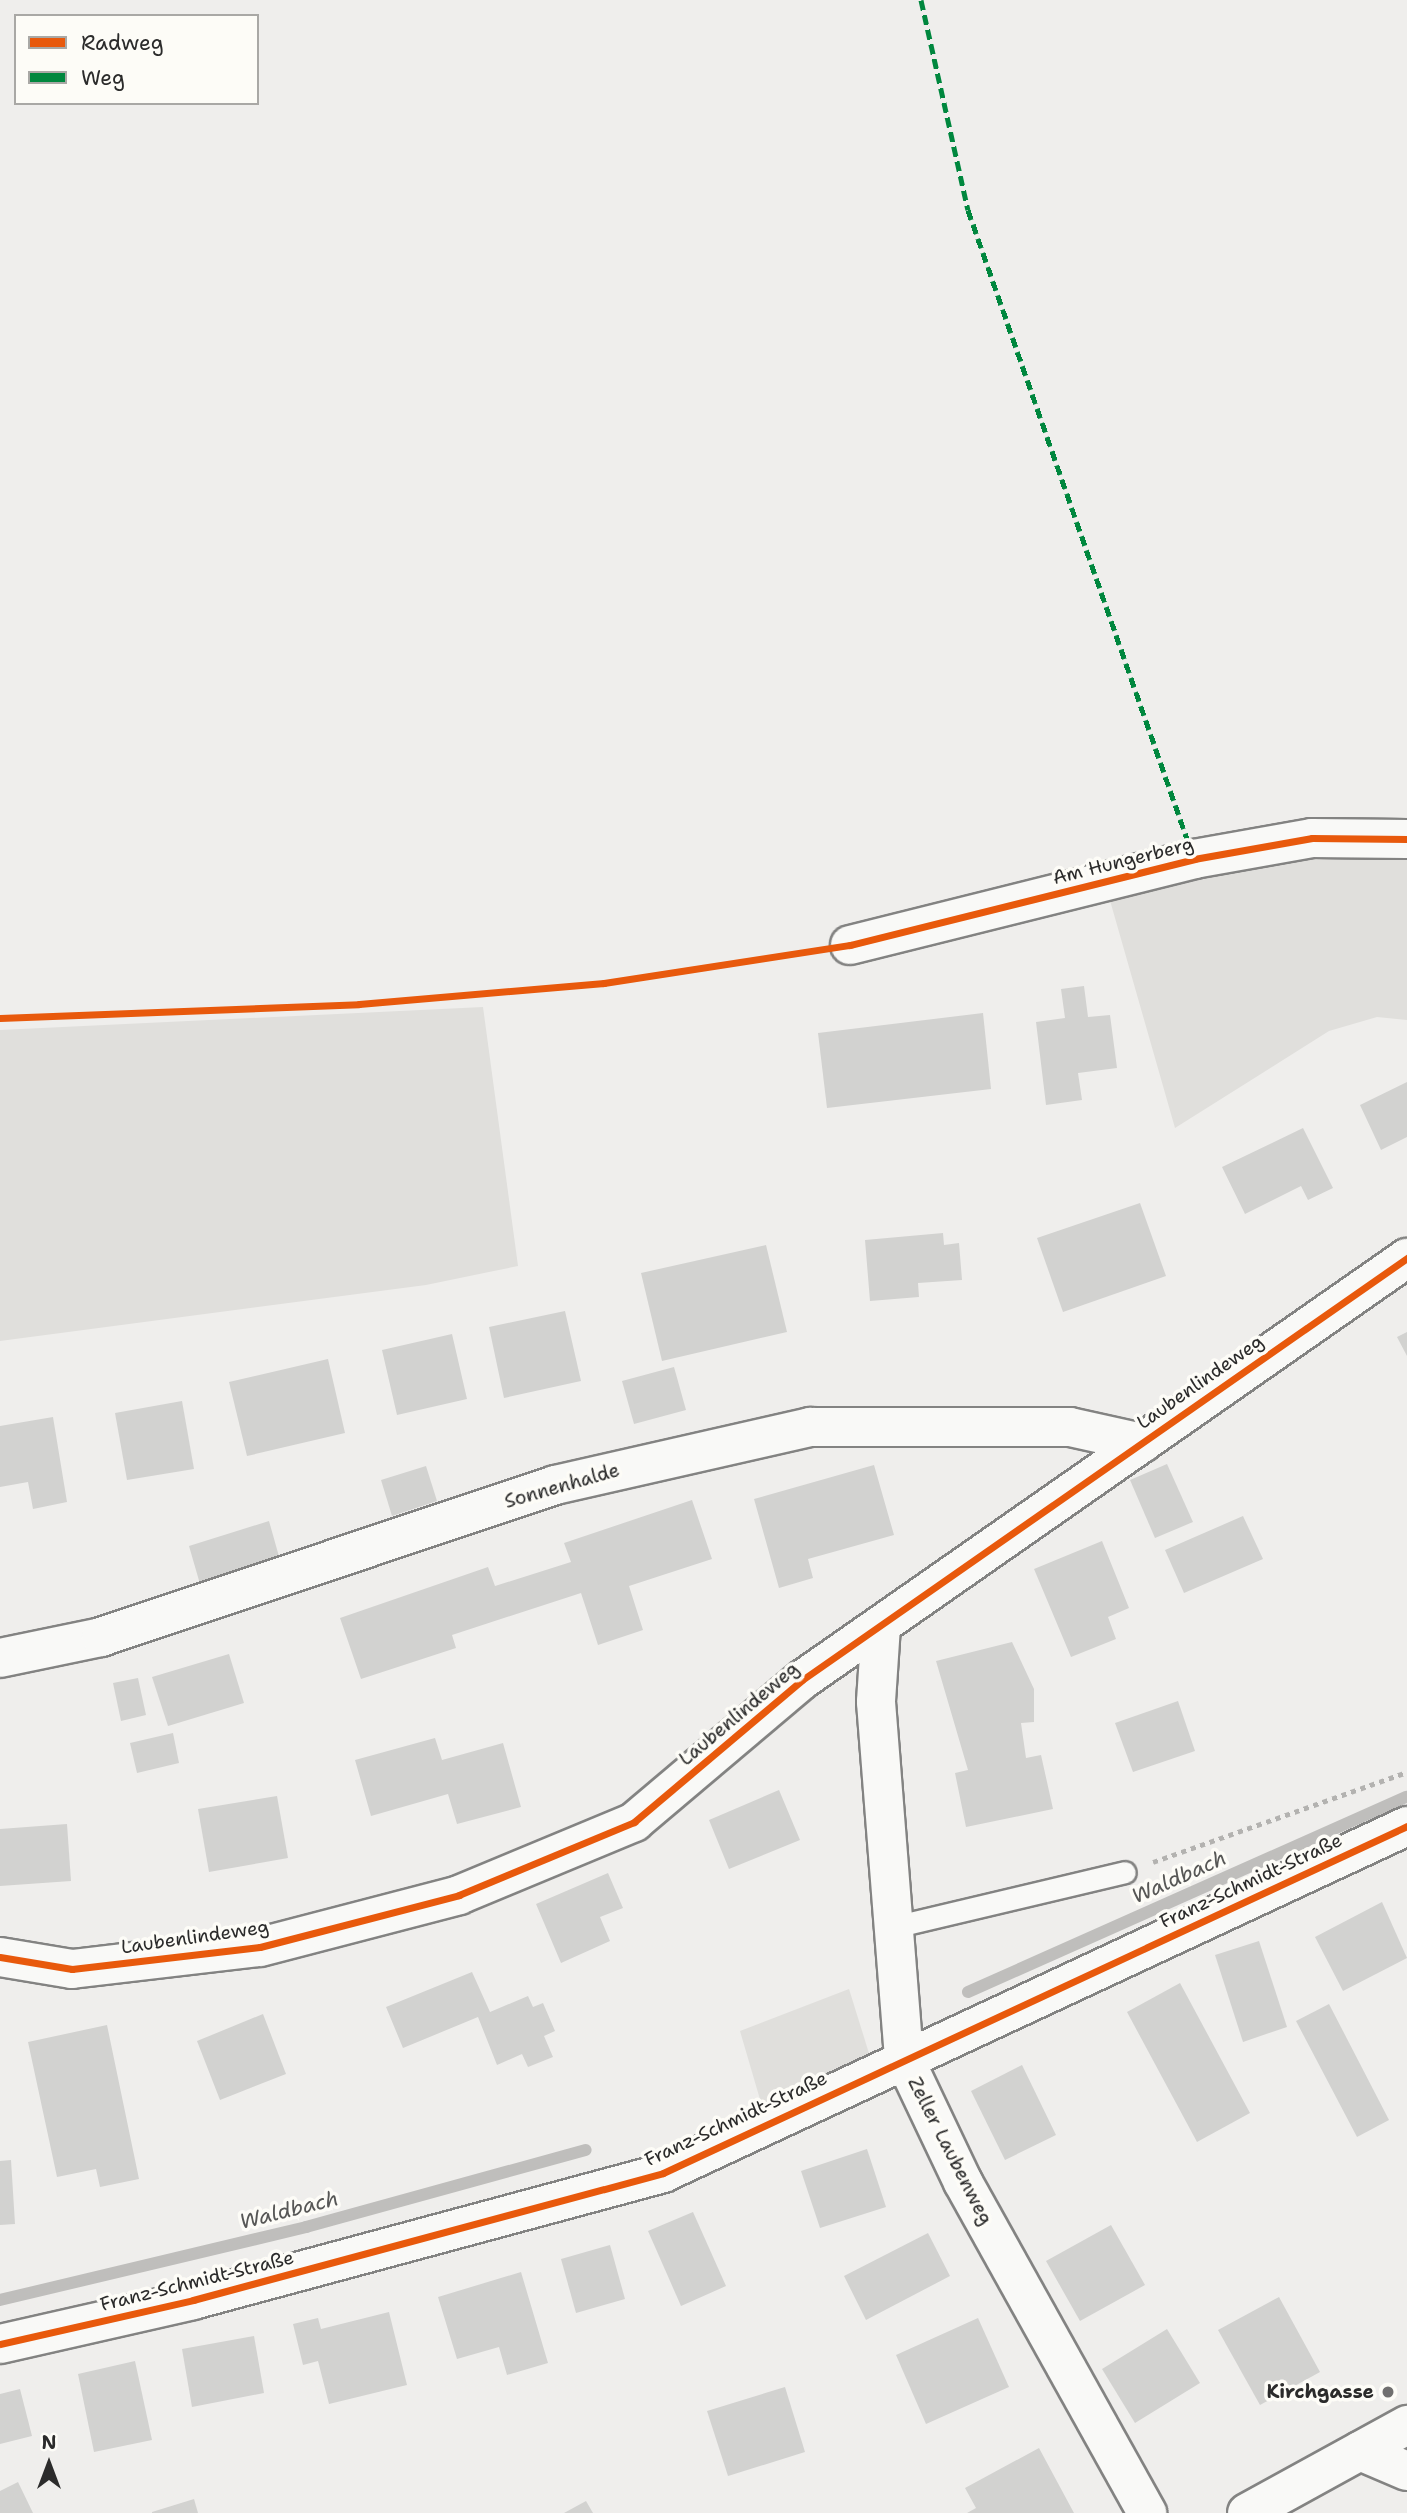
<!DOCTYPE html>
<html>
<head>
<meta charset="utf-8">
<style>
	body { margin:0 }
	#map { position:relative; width:1407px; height:2513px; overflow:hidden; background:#efeeec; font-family:"Shantell Sans",sans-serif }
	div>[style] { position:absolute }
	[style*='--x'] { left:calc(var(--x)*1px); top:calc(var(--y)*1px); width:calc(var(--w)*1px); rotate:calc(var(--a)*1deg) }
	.green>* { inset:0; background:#e0dfdc }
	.stream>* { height:12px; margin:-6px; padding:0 6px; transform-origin:6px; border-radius:6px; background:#bfbebc }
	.building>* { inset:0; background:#d2d2d0 }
	.path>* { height:4.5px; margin-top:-2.25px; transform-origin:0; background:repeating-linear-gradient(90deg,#b3b2b0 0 5px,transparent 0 10px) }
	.roads { filter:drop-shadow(2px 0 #838382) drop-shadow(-2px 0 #838382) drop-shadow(0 2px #838382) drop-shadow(0 -2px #838382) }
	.service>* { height:21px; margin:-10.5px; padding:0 10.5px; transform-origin:10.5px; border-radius:10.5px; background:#f9f9f7 }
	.minor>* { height:38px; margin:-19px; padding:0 19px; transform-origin:19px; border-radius:19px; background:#f9f9f7 }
	.tertiary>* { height:38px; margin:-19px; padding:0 19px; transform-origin:19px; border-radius:19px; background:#f9f9f7 }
	.quiet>* { height:5px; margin-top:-2.5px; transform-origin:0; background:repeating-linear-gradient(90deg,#00873e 0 10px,transparent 0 15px) }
	.cycleway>* { height:7px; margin:-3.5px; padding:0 3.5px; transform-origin:3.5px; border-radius:3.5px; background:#e8590c }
	.dots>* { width:19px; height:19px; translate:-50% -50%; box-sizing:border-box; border:4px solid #fdfcf7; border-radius:50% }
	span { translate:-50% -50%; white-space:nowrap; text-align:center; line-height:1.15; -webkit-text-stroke:7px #fdfcf7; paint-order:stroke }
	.street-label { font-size:19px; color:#2b2b2b }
	.poi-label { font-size:19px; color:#2b2b2b; font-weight:700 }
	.right { translate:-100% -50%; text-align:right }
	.water-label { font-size:21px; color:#575756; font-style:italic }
	.legend { position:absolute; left:14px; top:14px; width:245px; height:91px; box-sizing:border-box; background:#fdfcf7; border:2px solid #a9a8a5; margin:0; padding:9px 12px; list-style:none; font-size:21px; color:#2b2b2b }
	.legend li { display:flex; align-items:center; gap:14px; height:35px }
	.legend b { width:35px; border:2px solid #a9a8a5 }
	.north { position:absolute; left:14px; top:2429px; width:70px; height:70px; -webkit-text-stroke:5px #fdfcf7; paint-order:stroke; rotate:0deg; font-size:19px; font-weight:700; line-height:28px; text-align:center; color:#2b2b2b }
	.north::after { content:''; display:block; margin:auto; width:24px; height:32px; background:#2b2b2b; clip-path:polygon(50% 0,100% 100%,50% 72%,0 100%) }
</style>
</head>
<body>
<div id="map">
	<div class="green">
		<div style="clip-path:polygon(1407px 851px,1407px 1020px,1377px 1017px,1329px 1031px,1175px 1128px,1107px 890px,1280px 852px)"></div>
		<div style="clip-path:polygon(483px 1007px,518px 1266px,426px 1285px,0 1341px,0 1030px)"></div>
		<div style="clip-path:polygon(849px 1989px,872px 2063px,764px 2113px,740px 2031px)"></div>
	</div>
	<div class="stream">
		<div style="--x:968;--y:1992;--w:480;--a:-24"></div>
		<div style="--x:0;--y:2300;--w:315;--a:-13.4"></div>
		<div style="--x:306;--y:2227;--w:290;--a:-15.4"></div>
	</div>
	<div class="building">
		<div style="clip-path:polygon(1084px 986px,1088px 1017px,1110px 1015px,1117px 1068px,1078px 1073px,1082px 1100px,1046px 1105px,1036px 1022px,1065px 1018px,1061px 989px)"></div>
		<div style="clip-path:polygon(983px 1013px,991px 1089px,827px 1108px,818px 1033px)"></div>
		<div style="clip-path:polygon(1407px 1082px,1407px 1137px,1381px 1150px,1360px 1105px)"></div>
		<div style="clip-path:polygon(1303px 1128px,1333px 1188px,1308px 1200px,1301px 1186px,1245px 1214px,1222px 1167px)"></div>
		<div style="clip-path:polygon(1140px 1203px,1166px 1276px,1063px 1312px,1037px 1238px)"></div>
		<div style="clip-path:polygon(943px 1233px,944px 1245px,959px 1243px,962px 1280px,918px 1283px,919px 1297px,870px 1301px,865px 1240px)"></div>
		<div style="clip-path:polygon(766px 1245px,787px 1332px,662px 1361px,641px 1273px)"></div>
		<div style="clip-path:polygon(565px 1311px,581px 1381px,504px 1398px,489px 1327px)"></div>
		<div style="clip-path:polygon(1407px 1332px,1407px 1356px,1397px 1337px)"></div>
		<div style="clip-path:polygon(452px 1334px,467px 1399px,397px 1415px,382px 1350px)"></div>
		<div style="clip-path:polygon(328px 1359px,345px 1433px,247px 1456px,229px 1382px)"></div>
		<div style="clip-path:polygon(674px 1367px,686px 1410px,634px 1424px,622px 1381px)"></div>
		<div style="clip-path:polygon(182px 1401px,194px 1469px,127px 1480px,115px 1413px)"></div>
		<div style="clip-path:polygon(53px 1417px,67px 1502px,33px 1509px,28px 1482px,0 1487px,0 1426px)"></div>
		<div style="clip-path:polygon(1167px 1464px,1193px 1522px,1155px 1538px,1130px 1480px)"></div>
		<div style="clip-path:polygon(874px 1465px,894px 1535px,808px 1559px,813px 1578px,779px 1588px,754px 1499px)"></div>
		<div style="clip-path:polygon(426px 1466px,437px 1501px,392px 1516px,381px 1480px)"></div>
		<div style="clip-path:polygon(692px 1500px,712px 1559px,629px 1586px,643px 1630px,598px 1645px,581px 1593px,452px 1635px,456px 1648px,361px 1679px,340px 1618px,488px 1567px,495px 1586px,571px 1562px,564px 1543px)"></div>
		<div style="clip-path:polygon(1243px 1516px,1263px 1559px,1184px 1593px,1165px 1550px)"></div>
		<div style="clip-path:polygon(269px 1521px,280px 1560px,200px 1584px,189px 1546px)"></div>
		<div style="clip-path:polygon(1102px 1541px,1129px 1608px,1108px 1617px,1116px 1639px,1071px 1657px,1034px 1569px)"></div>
		<div style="clip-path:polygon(1012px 1642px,1034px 1689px,1034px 1722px,1021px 1723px,1026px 1758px,1041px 1755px,1053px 1809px,966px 1827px,955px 1773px,968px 1770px,936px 1661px)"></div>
		<div style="clip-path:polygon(229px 1654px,244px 1703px,168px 1726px,152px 1677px)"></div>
		<div style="clip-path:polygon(138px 1678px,146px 1715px,121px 1721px,113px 1683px)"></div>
		<div style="clip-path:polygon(1178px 1701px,1195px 1751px,1133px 1772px,1115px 1723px)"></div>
		<div style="clip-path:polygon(173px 1733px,179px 1763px,137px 1773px,130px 1743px)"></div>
		<div style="clip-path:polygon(435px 1738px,442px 1760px,503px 1743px,521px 1807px,457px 1824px,448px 1794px,371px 1816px,355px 1760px)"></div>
		<div style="clip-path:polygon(779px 1790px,800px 1840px,729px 1869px,709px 1820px)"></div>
		<div style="clip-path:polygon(277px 1796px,288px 1858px,209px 1872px,198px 1809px)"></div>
		<div style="clip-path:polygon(67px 1824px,71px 1881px,0 1886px,0 1829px)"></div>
		<div style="clip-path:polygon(608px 1873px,623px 1908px,600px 1917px,610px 1941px,561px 1963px,536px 1904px)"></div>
		<div style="clip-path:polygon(1382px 1902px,1407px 1958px,1343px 1991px,1315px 1937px)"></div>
		<div style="clip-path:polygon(1259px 1941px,1287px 2027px,1243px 2042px,1215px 1955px)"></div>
		<div style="clip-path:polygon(472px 1972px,490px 2012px,528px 1996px,533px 2007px,543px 2003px,555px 2031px,544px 2036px,553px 2057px,528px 2067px,522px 2054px,497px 2065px,478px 2017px,403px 2048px,386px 2007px)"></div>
		<div style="clip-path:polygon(1180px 1983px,1250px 2113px,1197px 2142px,1127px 2012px)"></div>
		<div style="clip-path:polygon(1329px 2004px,1389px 2120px,1357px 2137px,1296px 2021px)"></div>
		<div style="clip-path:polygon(263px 2014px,286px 2074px,220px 2100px,197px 2041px)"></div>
		<div style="clip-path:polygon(107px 2025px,139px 2179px,100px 2187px,96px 2169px,57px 2177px,28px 2042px)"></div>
		<div style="clip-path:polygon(1022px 2065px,1056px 2135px,1005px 2160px,971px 2091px)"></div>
		<div style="clip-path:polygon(867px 2149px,886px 2207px,820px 2228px,801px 2171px)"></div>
		<div style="clip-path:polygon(11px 2160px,15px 2224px,0 2225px,0 2161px)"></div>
		<div style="clip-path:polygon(693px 2212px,726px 2286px,681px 2306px,648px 2231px)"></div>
		<div style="clip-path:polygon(1111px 2225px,1145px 2285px,1080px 2321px,1046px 2261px)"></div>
		<div style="clip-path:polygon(928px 2233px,950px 2276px,866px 2320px,844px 2276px)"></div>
		<div style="clip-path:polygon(610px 2245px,625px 2299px,576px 2313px,561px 2259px)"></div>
		<div style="clip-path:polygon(521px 2272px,548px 2363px,507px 2375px,499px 2347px,457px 2359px,438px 2297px)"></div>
		<div style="clip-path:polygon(1279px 2297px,1320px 2372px,1260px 2405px,1218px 2330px)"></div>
		<div style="clip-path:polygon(389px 2312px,407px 2385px,329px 2404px,318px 2361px,303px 2365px,293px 2324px,318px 2318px,321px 2329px)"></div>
		<div style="clip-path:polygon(978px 2318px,1009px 2387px,926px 2424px,896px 2355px)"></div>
		<div style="clip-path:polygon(1167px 2329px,1200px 2383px,1135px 2423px,1102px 2369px)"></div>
		<div style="clip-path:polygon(254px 2336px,264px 2393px,192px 2407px,182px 2349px)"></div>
		<div style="clip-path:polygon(135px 2361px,152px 2440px,94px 2452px,78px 2374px)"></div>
		<div style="clip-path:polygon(785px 2387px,805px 2452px,728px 2476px,707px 2411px)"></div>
		<div style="clip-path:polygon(20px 2389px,32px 2436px,0 2444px,0 2394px)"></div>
		<div style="clip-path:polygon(1039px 2448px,1074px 2513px,967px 2513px,976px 2508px,965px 2488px)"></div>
		<div style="clip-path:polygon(18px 2482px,33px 2513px,0 2513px,0 2491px)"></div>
		<div style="clip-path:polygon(194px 2499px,198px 2513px,152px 2513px,152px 2512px)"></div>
		<div style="clip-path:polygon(586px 2501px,593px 2513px,564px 2513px)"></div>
	</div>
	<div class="path">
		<div style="--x:1153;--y:1862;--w:269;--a:-19.5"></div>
	</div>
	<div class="roads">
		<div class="service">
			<div style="--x:893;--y:1927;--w:238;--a:-13.3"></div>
		</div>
		<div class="minor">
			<div style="--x:850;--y:945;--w:355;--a:-14"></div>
			<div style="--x:1194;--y:859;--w:120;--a:-10.1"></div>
			<div style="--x:1312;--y:838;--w:95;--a:0.6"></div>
			<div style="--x:881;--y:1626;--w:76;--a:93.8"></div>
			<div style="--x:876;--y:1702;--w:357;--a:85.5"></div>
			<div style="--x:904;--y:2058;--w:137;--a:64.6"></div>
			<div style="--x:963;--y:2182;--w:379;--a:60.9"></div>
			<div style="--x:0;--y:1658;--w:103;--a:-11.7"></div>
			<div style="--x:101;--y:1637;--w:479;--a:-18.5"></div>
			<div style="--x:555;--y:1485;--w:262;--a:-12.8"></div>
			<div style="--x:810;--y:1427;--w:260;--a:0"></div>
			<div style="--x:1070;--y:1427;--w:74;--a:12.5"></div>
			<div style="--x:0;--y:1957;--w:73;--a:9.5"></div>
			<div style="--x:72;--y:1969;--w:189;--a:-6.7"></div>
			<div style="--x:260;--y:1947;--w:206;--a:-14.6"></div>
			<div style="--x:459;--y:1895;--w:190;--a:-22.6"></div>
			<div style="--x:634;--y:1822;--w:220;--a:-40.2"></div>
			<div style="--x:802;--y:1680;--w:738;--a:-34.9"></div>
			<div style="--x:0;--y:2344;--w:198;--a:-12.8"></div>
			<div style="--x:193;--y:2300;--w:487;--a:-15.1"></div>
			<div style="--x:663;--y:2173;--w:821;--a:-25"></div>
			<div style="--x:1360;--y:2451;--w:51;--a:23.1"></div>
		</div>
		<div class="tertiary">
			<div style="--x:1247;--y:2513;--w:183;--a:-28.8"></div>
		</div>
	</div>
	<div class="quiet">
		<div style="--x:921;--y:0;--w:215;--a:77.4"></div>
		<div style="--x:968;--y:210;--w:687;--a:70.8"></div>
	</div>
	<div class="cycleway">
		<div style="--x:0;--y:1018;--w:359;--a:-2.2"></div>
		<div style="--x:359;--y:1004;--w:246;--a:-4.9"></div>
		<div style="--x:604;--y:983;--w:249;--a:-8.8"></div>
		<div style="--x:850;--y:945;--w:355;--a:-14"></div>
		<div style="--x:1194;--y:859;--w:120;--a:-10.1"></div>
		<div style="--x:1312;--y:838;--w:95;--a:0.6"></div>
		<div style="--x:0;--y:1957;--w:73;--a:9.5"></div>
		<div style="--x:72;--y:1969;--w:189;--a:-6.7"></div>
		<div style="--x:260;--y:1947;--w:206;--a:-14.6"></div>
		<div style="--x:459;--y:1895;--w:190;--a:-22.6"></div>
		<div style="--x:634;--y:1822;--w:220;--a:-40.2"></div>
		<div style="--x:802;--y:1680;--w:738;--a:-34.9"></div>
		<div style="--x:0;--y:2344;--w:198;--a:-12.8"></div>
		<div style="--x:193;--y:2300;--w:487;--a:-15.1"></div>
		<div style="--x:663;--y:2173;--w:821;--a:-25"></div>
	</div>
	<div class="dots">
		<div style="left:1388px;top:2392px;background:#706f6f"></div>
	</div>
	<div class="street-label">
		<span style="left:1123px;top:861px;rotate:-14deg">Am Hungerberg</span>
		<span style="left:1200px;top:1382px;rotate:-35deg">Laubenlindeweg</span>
		<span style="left:562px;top:1486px;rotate:-16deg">Sonnenhalde</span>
		<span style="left:739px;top:1714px;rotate:-40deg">Laubenlindeweg</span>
		<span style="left:1251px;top:1881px;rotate:-25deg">Franz-Schmidt-Straße</span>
		<span style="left:195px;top:1937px;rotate:-8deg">Laubenlindeweg</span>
		<span style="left:736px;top:2119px;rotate:-25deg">Franz-Schmidt-Straße</span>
		<span style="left:950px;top:2151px;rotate:63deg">Zeller Laubenweg</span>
		<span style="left:197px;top:2281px;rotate:-14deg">Franz-Schmidt-Straße</span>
	</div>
	<div class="poi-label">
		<span class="right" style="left:1374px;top:2392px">Kirchgasse</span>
	</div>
	<div class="water-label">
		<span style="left:1179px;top:1877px;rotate:-24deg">Waldbach</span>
		<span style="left:289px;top:2210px;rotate:-14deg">Waldbach</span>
	</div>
	<ul class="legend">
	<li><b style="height:9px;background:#e8590c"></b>Radweg</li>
	<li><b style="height:9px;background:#00873e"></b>Weg</li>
	</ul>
	<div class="north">N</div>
</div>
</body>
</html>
